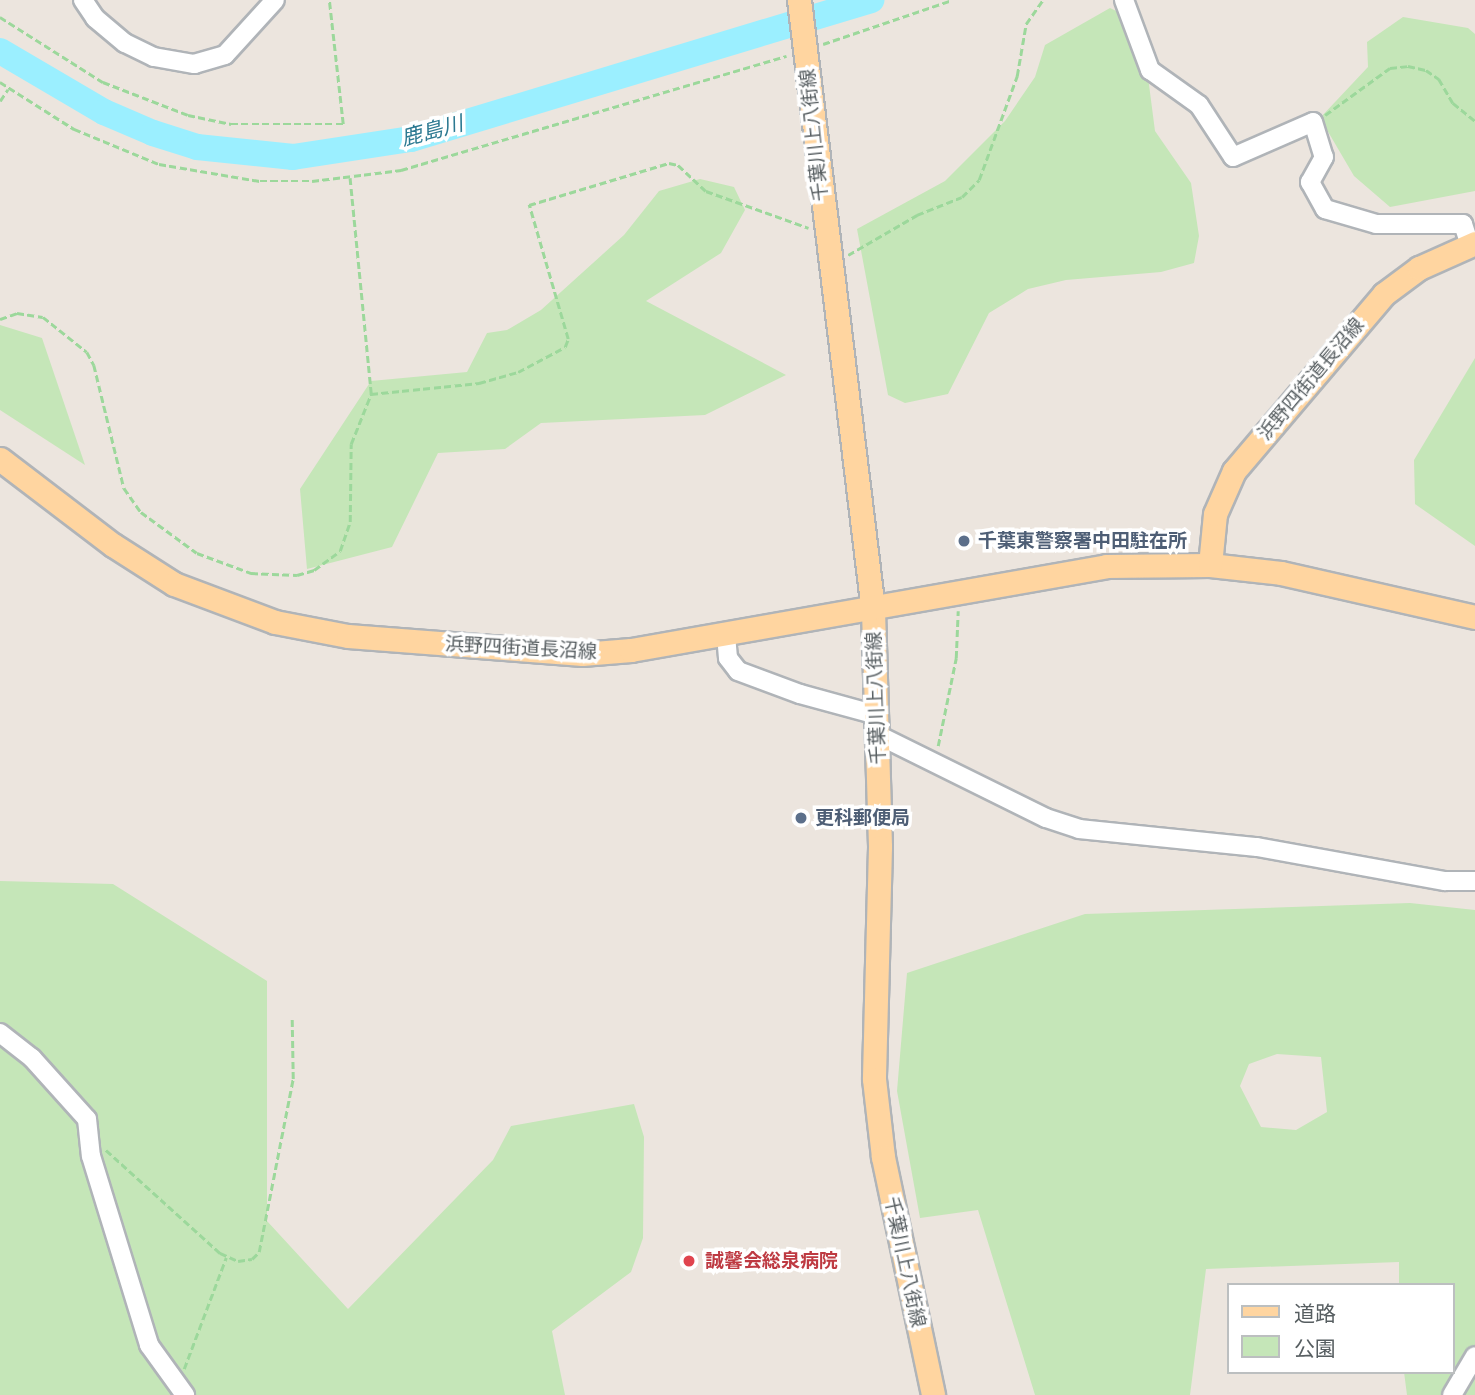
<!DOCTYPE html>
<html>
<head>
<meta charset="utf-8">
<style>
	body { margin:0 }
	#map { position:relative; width:1475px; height:1395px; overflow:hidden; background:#ece5de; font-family:"Fira Sans","Noto Sans JP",sans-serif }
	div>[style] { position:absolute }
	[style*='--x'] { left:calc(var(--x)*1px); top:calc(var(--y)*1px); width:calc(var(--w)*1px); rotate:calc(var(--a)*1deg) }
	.green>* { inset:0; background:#c5e6b8 }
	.river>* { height:26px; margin:-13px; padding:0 13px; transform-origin:13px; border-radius:13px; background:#9befff }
	.path>* { height:2.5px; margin-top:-1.25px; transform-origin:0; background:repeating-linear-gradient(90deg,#9cd89b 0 7px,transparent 0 10.5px) }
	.roads { filter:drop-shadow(2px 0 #b0b4b8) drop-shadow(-2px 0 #b0b4b8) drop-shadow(0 2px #b0b4b8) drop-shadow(0 -2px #b0b4b8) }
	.minor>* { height:18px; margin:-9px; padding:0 9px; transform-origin:9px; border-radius:9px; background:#fff }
	.major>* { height:23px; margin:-11.5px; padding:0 11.5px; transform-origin:11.5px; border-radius:11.5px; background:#ffd5a0 }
	.dots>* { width:19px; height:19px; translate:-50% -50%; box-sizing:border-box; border:4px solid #fff; border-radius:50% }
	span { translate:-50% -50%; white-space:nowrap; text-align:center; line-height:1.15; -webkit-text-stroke:7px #fff; paint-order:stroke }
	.street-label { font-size:19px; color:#575e61 }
	.service-label { font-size:19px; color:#4e5e75; font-weight:700 }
	.left { translate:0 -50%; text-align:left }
	.health-label { font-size:19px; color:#be3a42; font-weight:700 }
	.water-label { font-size:21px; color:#2c7991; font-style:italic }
	.legend { position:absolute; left:1227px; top:1283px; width:228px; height:91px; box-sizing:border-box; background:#fff; border:2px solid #bcbfc0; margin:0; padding:9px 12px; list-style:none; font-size:21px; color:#575e61 }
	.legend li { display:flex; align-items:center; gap:14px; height:35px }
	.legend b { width:35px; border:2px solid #bcbfc0 }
</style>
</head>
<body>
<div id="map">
	<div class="green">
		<div style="clip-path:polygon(1110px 8px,1141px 23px,1155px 131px,1191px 183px,1199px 236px,1194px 263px,1161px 272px,1066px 280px,1028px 289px,989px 313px,948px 394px,905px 403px,888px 395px,857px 229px,945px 181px,1005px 121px,1035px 77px,1045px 45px)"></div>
		<div style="clip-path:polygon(1403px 17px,1468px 28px,1475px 34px,1475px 191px,1390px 207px,1354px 176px,1320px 118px,1368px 67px,1367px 42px)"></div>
		<div style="clip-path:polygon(700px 179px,734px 187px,745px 210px,721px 253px,646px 301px,786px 375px,705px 415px,541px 423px,505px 449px,438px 453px,392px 547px,307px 569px,300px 489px,371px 381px,467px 372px,487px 333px,507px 330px,541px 310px,624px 235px,659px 191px)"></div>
		<div style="clip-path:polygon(0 325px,42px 338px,85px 465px,0 410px)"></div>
		<div style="clip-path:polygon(1475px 358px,1475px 546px,1415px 504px,1414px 460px)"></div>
		<div style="clip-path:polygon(0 881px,113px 884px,267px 981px,267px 1221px,348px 1309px,493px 1160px,511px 1126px,634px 1104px,644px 1137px,643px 1238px,631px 1272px,552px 1331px,565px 1395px,0 1395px)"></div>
		<div style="clip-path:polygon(evenodd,1410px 903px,1475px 910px,1475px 1395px,1407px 1395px,1404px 1372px,1452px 1372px,1452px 1285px,1399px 1285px,1399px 1262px,1206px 1269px,1190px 1395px,1035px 1395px,978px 1210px,920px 1218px,897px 1091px,907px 973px,1085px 914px,1410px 903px,1277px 1054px,1321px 1057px,1327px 1112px,1296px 1130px,1261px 1127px,1240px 1086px,1249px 1064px,1277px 1054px)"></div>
	</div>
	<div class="river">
		<div style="--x:0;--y:51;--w:121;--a:30.4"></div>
		<div style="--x:104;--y:112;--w:53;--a:23.2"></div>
		<div style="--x:153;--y:133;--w:46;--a:17.7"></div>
		<div style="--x:197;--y:147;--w:97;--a:5.9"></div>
		<div style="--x:293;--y:157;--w:119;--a:-8.7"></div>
		<div style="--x:411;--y:139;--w:481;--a:-16.8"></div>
	</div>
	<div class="path">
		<div style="--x:0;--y:17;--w:122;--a:32.3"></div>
		<div style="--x:103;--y:82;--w:91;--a:21.2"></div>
		<div style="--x:188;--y:115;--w:44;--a:11.8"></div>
		<div style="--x:231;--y:124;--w:112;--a:0"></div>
		<div style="--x:343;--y:124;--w:125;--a:-96.4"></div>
		<div style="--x:823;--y:44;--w:136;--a:-18.8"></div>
		<div style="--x:0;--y:82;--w:88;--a:32.4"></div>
		<div style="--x:74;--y:129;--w:92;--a:22.4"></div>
		<div style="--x:159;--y:164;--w:102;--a:9.6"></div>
		<div style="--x:260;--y:181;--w:52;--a:0"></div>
		<div style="--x:312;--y:181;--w:90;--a:-7"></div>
		<div style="--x:401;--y:170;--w:402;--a:-16.5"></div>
		<div style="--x:0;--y:101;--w:14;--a:-56"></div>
		<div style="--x:1325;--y:115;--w:80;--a:-35.9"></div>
		<div style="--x:1390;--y:68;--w:18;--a:-6"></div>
		<div style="--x:1408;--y:66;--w:18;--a:13"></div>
		<div style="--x:1426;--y:70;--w:16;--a:35"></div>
		<div style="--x:1439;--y:79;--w:28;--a:60"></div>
		<div style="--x:1453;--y:103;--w:28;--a:39"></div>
		<div style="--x:848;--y:255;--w:80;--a:-30.1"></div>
		<div style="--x:917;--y:215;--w:48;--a:-21.8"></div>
		<div style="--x:962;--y:197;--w:24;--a:-45"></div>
		<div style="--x:979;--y:180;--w:111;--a:-69.9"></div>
		<div style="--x:1017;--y:76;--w:53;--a:-80.2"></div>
		<div style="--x:1026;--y:24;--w:29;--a:-55"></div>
		<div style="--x:0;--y:319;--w:18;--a:-19"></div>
		<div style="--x:17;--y:313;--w:26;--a:9"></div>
		<div style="--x:43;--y:317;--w:56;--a:38.5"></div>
		<div style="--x:87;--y:352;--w:15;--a:62"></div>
		<div style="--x:94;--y:365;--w:127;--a:76.3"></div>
		<div style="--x:124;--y:488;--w:29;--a:55"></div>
		<div style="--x:141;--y:512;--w:69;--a:36.2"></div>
		<div style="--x:197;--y:553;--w:58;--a:20.3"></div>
		<div style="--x:251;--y:573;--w:46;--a:2.5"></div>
		<div style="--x:297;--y:575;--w:18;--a:-16"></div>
		<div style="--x:314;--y:570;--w:32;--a:-36"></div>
		<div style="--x:340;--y:551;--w:31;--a:-71"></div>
		<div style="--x:350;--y:522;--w:78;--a:-89.3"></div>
		<div style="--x:351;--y:444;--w:54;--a:-68.2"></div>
		<div style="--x:371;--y:394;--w:217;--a:-95.6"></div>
		<div style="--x:371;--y:394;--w:109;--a:-5.8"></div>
		<div style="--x:479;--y:383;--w:41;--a:-15.8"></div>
		<div style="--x:518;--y:372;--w:53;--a:-28"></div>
		<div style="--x:565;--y:347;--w:9;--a:-69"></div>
		<div style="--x:568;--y:339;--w:140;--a:-106.2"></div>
		<div style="--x:529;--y:205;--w:146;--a:-16.7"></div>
		<div style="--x:669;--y:163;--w:9;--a:13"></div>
		<div style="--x:678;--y:165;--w:38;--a:43"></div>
		<div style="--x:706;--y:191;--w:109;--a:19.8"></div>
		<div style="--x:938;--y:746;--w:90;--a:-78.4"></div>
		<div style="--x:956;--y:658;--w:47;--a:-87.6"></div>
		<div style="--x:106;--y:1150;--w:154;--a:42.1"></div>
		<div style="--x:220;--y:1253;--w:20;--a:24"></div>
		<div style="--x:238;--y:1261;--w:14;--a:-8"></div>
		<div style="--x:252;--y:1259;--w:10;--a:-45"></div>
		<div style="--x:259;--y:1252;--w:176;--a:-78.9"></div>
		<div style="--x:293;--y:1079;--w:60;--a:-91"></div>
		<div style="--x:184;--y:1369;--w:119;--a:-69.3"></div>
	</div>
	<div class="roads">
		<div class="minor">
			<div style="--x:83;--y:0;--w:22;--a:56"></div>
			<div style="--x:95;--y:18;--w:39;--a:40"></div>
			<div style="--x:125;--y:43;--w:32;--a:26"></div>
			<div style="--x:154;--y:57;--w:41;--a:9.9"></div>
			<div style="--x:194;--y:64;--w:32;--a:-16"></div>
			<div style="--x:225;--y:55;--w:74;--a:-47.7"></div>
			<div style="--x:1124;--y:0;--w:75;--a:69.6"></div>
			<div style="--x:1150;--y:70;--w:60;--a:35.5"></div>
			<div style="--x:1199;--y:105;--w:62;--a:56.8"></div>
			<div style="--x:1233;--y:157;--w:87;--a:-23.6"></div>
			<div style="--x:1313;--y:122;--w:37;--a:73"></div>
			<div style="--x:1324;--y:157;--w:29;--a:119"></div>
			<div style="--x:1310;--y:182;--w:31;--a:61"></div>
			<div style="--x:1325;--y:209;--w:53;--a:16.4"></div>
			<div style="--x:1376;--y:224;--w:87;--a:0"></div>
			<div style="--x:1463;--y:224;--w:22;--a:72"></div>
			<div style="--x:726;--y:635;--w:23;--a:85"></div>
			<div style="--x:728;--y:658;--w:16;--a:52"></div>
			<div style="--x:738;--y:671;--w:66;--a:20.4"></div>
			<div style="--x:800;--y:694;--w:80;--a:15.3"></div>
			<div style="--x:878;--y:735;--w:187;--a:26.3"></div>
			<div style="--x:1046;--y:818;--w:35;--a:18"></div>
			<div style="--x:1079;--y:829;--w:179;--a:5.8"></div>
			<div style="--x:1257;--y:847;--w:191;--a:10.3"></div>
			<div style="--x:1445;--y:881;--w:30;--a:0"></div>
			<div style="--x:0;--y:1033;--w:41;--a:38"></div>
			<div style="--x:32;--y:1058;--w:82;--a:48"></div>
			<div style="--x:87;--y:1119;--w:37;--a:84"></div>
			<div style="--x:91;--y:1156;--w:198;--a:72.9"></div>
			<div style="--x:149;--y:1345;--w:62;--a:54.2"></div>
			<div style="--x:1452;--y:1395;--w:45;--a:-59.5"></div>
		</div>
		<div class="major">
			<div style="--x:799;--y:0;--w:614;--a:83.08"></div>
			<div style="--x:873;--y:610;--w:237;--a:88.3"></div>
			<div style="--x:880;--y:847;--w:232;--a:91.5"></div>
			<div style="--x:874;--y:1079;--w:79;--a:83.4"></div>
			<div style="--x:883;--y:1157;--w:243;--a:78.1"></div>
			<div style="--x:0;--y:459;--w:142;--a:37.3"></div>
			<div style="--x:113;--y:545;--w:72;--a:32.6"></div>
			<div style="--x:174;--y:584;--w:108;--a:20.6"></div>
			<div style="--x:275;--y:622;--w:74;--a:10.9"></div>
			<div style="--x:348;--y:636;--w:235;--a:4.4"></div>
			<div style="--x:582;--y:654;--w:49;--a:-4.7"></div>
			<div style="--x:631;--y:650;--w:482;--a:-10"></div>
			<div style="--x:1106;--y:566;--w:104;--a:-0.6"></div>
			<div style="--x:1210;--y:565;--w:71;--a:6.4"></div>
			<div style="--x:1281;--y:573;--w:199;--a:12.8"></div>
			<div style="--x:1210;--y:565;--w:51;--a:-84.4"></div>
			<div style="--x:1215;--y:514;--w:47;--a:-66.2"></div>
			<div style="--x:1234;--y:471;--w:232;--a:-49.7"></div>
			<div style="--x:1384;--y:294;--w:44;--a:-36.6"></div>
			<div style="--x:1419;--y:268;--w:61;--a:-24.1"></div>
		</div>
	</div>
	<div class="dots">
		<div style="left:964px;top:541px;background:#5c6f8a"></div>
		<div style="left:801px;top:818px;background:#5c6f8a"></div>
		<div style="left:689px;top:1261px;background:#e0444e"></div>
	</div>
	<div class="street-label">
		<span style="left:814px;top:135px;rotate:-96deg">千葉川上八街線</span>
		<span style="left:1311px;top:379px;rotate:-50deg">浜野四街道長沼線</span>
		<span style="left:521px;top:648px;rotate:3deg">浜野四街道長沼線</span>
		<span style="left:876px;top:698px;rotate:-92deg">千葉川上八街線</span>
		<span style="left:905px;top:1262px;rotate:78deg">千葉川上八街線</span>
	</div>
	<div class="service-label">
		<span class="left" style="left:978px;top:541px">千葉東警察署中田駐在所</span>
		<span class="left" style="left:815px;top:818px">更科郵便局</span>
	</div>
	<div class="health-label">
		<span class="left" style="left:705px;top:1261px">誠馨会総泉病院</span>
	</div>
	<div class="water-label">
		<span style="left:432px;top:131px;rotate:-15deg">鹿島川</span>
	</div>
	<ul class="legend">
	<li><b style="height:9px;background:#ffd5a0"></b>道路</li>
	<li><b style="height:19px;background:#c5e6b8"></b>公園</li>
	</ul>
</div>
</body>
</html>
